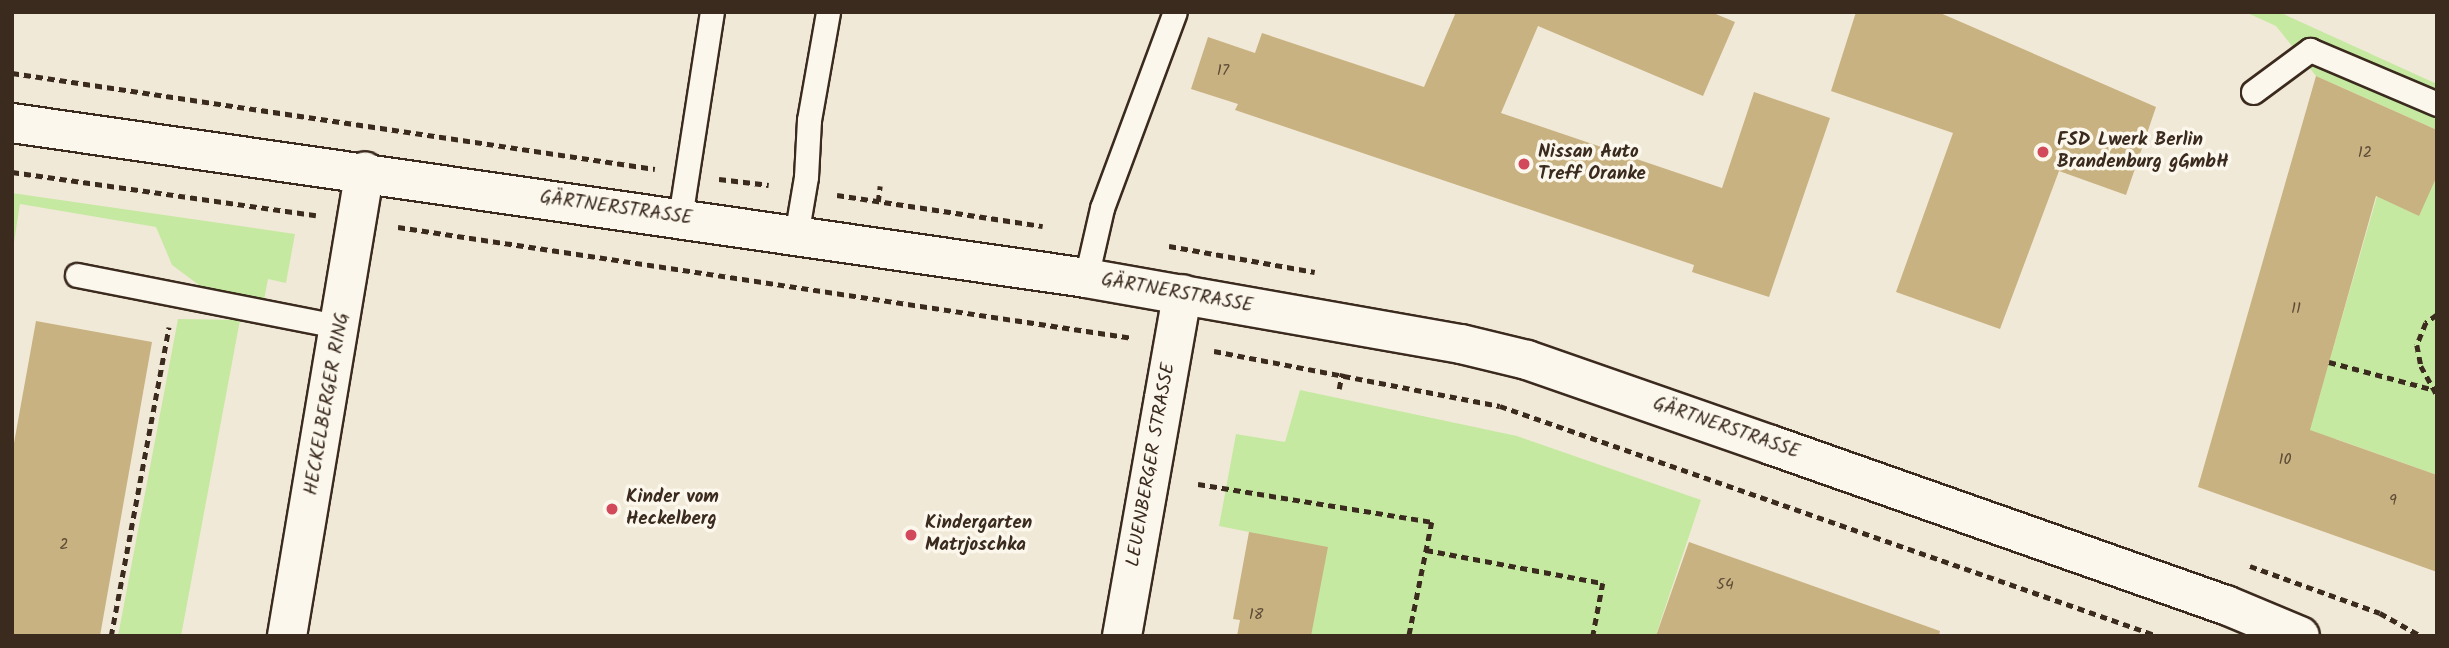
<!DOCTYPE html>
<html>
<head>
<meta charset="utf-8">
<style>
	body { margin:0 }
	#map { position:relative; width:2449px; height:648px; overflow:hidden; background:#f1e9d7; font-family:Kalam,sans-serif }
	div>[style] { position:absolute }
	[style*='--x'] { left:calc(var(--x)*1px); top:calc(var(--y)*1px); width:calc(var(--w)*1px); rotate:calc(var(--a)*1deg) }
	.green>* { inset:0; background:#c6e9a2 }
	.building>* { inset:0; background:#c9b281 }
	.path>* { height:4.5px; margin-top:-2.25px; transform-origin:0; background:repeating-linear-gradient(90deg,#3b2a1e 0 7px,transparent 0 12px) }
	.roads { filter:drop-shadow(2px 0 #3b2a1e) drop-shadow(-2px 0 #3b2a1e) drop-shadow(0 2px #3b2a1e) drop-shadow(0 -2px #3b2a1e) }
	.lane>* { height:23px; margin:-11.5px; padding:0 11.5px; transform-origin:11.5px; border-radius:11.5px; background:#fbf7ec }
	.street>* { height:38px; margin:-19px; padding:0 19px; transform-origin:19px; border-radius:19px; background:#fbf7ec }
	.secondary>* { height:38px; margin:-19px; padding:0 19px; transform-origin:19px; border-radius:19px; background:#fbf7ec }
	.dots>* { width:19px; height:19px; translate:-50% -50%; box-sizing:border-box; border:4px solid #fbf7ec; border-radius:50% }
	span { translate:-50% -50%; white-space:nowrap; text-align:center; line-height:1.15; -webkit-text-stroke:7px #fbf7ec; paint-order:stroke }
	.number-label { font-size:16px; color:#5e4c37 }
	.number-label span { -webkit-text-stroke-width:0 }
	.poi-label { font-size:19px; color:#3b2a1e; font-weight:700 }
	.left { translate:0 -50%; text-align:left }
	.street-label { font-size:19px; color:#3b2a1e }
	.frame { position:absolute; inset:0; border:14px solid #3b2a1e; pointer-events:none }
</style>
</head>
<body>
<div id="map">
	<div class="green">
		<div style="clip-path:polygon(2245px 12px,2279px 12px,2437px 84px,2437px 130px,2316px 76px,2276px 26px)"></div>
		<div style="clip-path:polygon(2437px 176px,2437px 475px,2336px 439px,2306px 442px,2377px 196px)"></div>
		<div style="clip-path:polygon(12px 193px,295px 234px,286px 283px,268px 279px,264px 300px,203px 288px,172px 265px,156px 227px,20px 204px,12px 255px)"></div>
		<div style="clip-path:polygon(178px 319px,240px 320px,181px 636px,118px 636px)"></div>
		<div style="clip-path:polygon(1300px 390px,1517px 436px,1701px 500px,1657px 632px,1668px 636px,1311px 636px,1249px 532px,1219px 526px,1236px 434px,1285px 442px)"></div>
	</div>
	<div class="building">
		<div style="clip-path:polygon(1456px 12px,1711px 12px,1735px 22px,1703px 96px,1538px 26px,1501px 113px,1722px 188px,1754px 92px,1830px 118px,1769px 297px,1692px 272px,1694px 265px,1235px 110px,1238px 104px,1191px 89px,1208px 37px,1255px 53px,1262px 33px,1424px 87px)"></div>
		<div style="clip-path:polygon(1856px 12px,1938px 12px,2156px 107px,2126px 195px,2059px 171px,2000px 329px,1896px 292px,1953px 133px,1831px 91px)"></div>
		<div style="clip-path:polygon(2316px 76px,2437px 130px,2437px 176px,2419px 216px,2376px 196px,2310px 430px,2437px 475px,2437px 572px,2198px 487px)"></div>
		<div style="clip-path:polygon(36px 321px,152px 342px,100px 636px,12px 636px,12px 454px)"></div>
		<div style="clip-path:polygon(1249px 532px,1328px 547px,1311px 636px,1237px 636px,1240px 620px,1233px 619px)"></div>
		<div style="clip-path:polygon(1689px 542px,1940px 631px,1939px 636px,1656px 636px)"></div>
	</div>
	<div class="path">
		<div style="--x:12;--y:73;--w:650;--a:8.49"></div>
		<div style="--x:12;--y:172;--w:307;--a:8.1"></div>
		<div style="--x:719;--y:179;--w:50;--a:6.8"></div>
		<div style="--x:837;--y:195;--w:208;--a:8.6"></div>
		<div style="--x:878;--y:202;--w:16;--a:-83"></div>
		<div style="--x:398;--y:227;--w:743;--a:8.59"></div>
		<div style="--x:1169;--y:246;--w:148;--a:10.1"></div>
		<div style="--x:2437;--y:315;--w:14;--a:144"></div>
		<div style="--x:2426;--y:323;--w:24;--a:112"></div>
		<div style="--x:2417;--y:345;--w:21;--a:79"></div>
		<div style="--x:2421;--y:366;--w:33;--a:61"></div>
		<div style="--x:1214;--y:351;--w:291;--a:10.9"></div>
		<div style="--x:1500;--y:406;--w:697;--a:19.27"></div>
		<div style="--x:2329;--y:362;--w:106;--a:14.8"></div>
		<div style="--x:1339;--y:389;--w:16;--a:-79"></div>
		<div style="--x:1198;--y:484;--w:237;--a:9.2"></div>
		<div style="--x:1432;--y:522;--w:116;--a:101.4"></div>
		<div style="--x:1426;--y:550;--w:180;--a:10.6"></div>
		<div style="--x:1603;--y:583;--w:54;--a:100.7"></div>
		<div style="--x:2250;--y:566;--w:138;--a:19.9"></div>
		<div style="--x:2380;--y:613;--w:47;--a:29.3"></div>
		<div style="--x:111;--y:636;--w:314;--a:-79.4"></div>
	</div>
	<div class="roads">
		<div class="lane">
			<div style="--x:2253;--y:92;--w:71;--a:-36.4"></div>
			<div style="--x:2310;--y:50;--w:138;--a:23"></div>
			<div style="--x:680;--y:218;--w:208;--a:-81.2"></div>
			<div style="--x:796;--y:236;--w:60;--a:-80.4"></div>
			<div style="--x:806;--y:177;--w:57;--a:-87"></div>
			<div style="--x:809;--y:120;--w:110;--a:-80"></div>
			<div style="--x:77;--y:275;--w:270;--a:11.1"></div>
			<div style="--x:1086;--y:278;--w:72;--a:-77.1"></div>
			<div style="--x:1102;--y:208;--w:209;--a:-69.6"></div>
		</div>
		<div class="street">
			<div style="--x:287;--y:636;--w:471;--a:-80.5"></div>
			<div style="--x:1122;--y:636;--w:347;--a:-80"></div>
		</div>
		<div class="secondary">
			<div style="--x:12;--y:123;--w:1085;--a:8.21"></div>
			<div style="--x:1086;--y:278;--w:381;--a:10"></div>
			<div style="--x:1461;--y:344;--w:68;--a:13.6"></div>
			<div style="--x:1527;--y:360;--w:258;--a:19.2"></div>
			<div style="--x:1771;--y:445;--w:482;--a:19.4"></div>
			<div style="--x:2226;--y:605;--w:80;--a:22.7"></div>
		</div>
	</div>
	<div class="dots">
		<div style="left:2043px;top:152px;background:#d1495b"></div>
		<div style="left:1524px;top:164px;background:#d1495b"></div>
		<div style="left:612px;top:509px;background:#d1495b"></div>
		<div style="left:911px;top:535px;background:#d1495b"></div>
	</div>
	<div class="number-label">
		<span style="left:1223px;top:71px">17</span>
		<span style="left:2365px;top:153px">12</span>
		<span style="left:2296px;top:309px">11</span>
		<span style="left:2285px;top:460px">10</span>
		<span style="left:2393px;top:501px">9</span>
		<span style="left:64px;top:545px">2</span>
		<span style="left:1725px;top:585px">54</span>
		<span style="left:1256px;top:615px">18</span>
	</div>
	<div class="poi-label">
		<span class="left" style="left:2057px;top:152px">FSD Lwerk Berlin<br>Brandenburg gGmbH</span>
		<span class="left" style="left:1538px;top:164px">Nissan Auto<br>Treff Oranke</span>
		<span class="left" style="left:626px;top:509px">Kinder vom<br>Heckelberg</span>
		<span class="left" style="left:925px;top:535px">Kindergarten<br>Matrjoschka</span>
	</div>
	<div class="street-label">
		<span style="left:616px;top:209px;rotate:8deg">GÄRTNERSTRASSE</span>
		<span style="left:1177px;top:294px;rotate:10deg">GÄRTNERSTRASSE</span>
		<span style="left:328px;top:404px;rotate:-80deg">HECKELBERGER RING</span>
		<span style="left:1726px;top:429px;rotate:19deg">GÄRTNERSTRASSE</span>
		<span style="left:1152px;top:465px;rotate:-80deg">LEUENBERGER STRASSE</span>
	</div>
	<div class="frame"></div>
</div>
</body>
</html>
